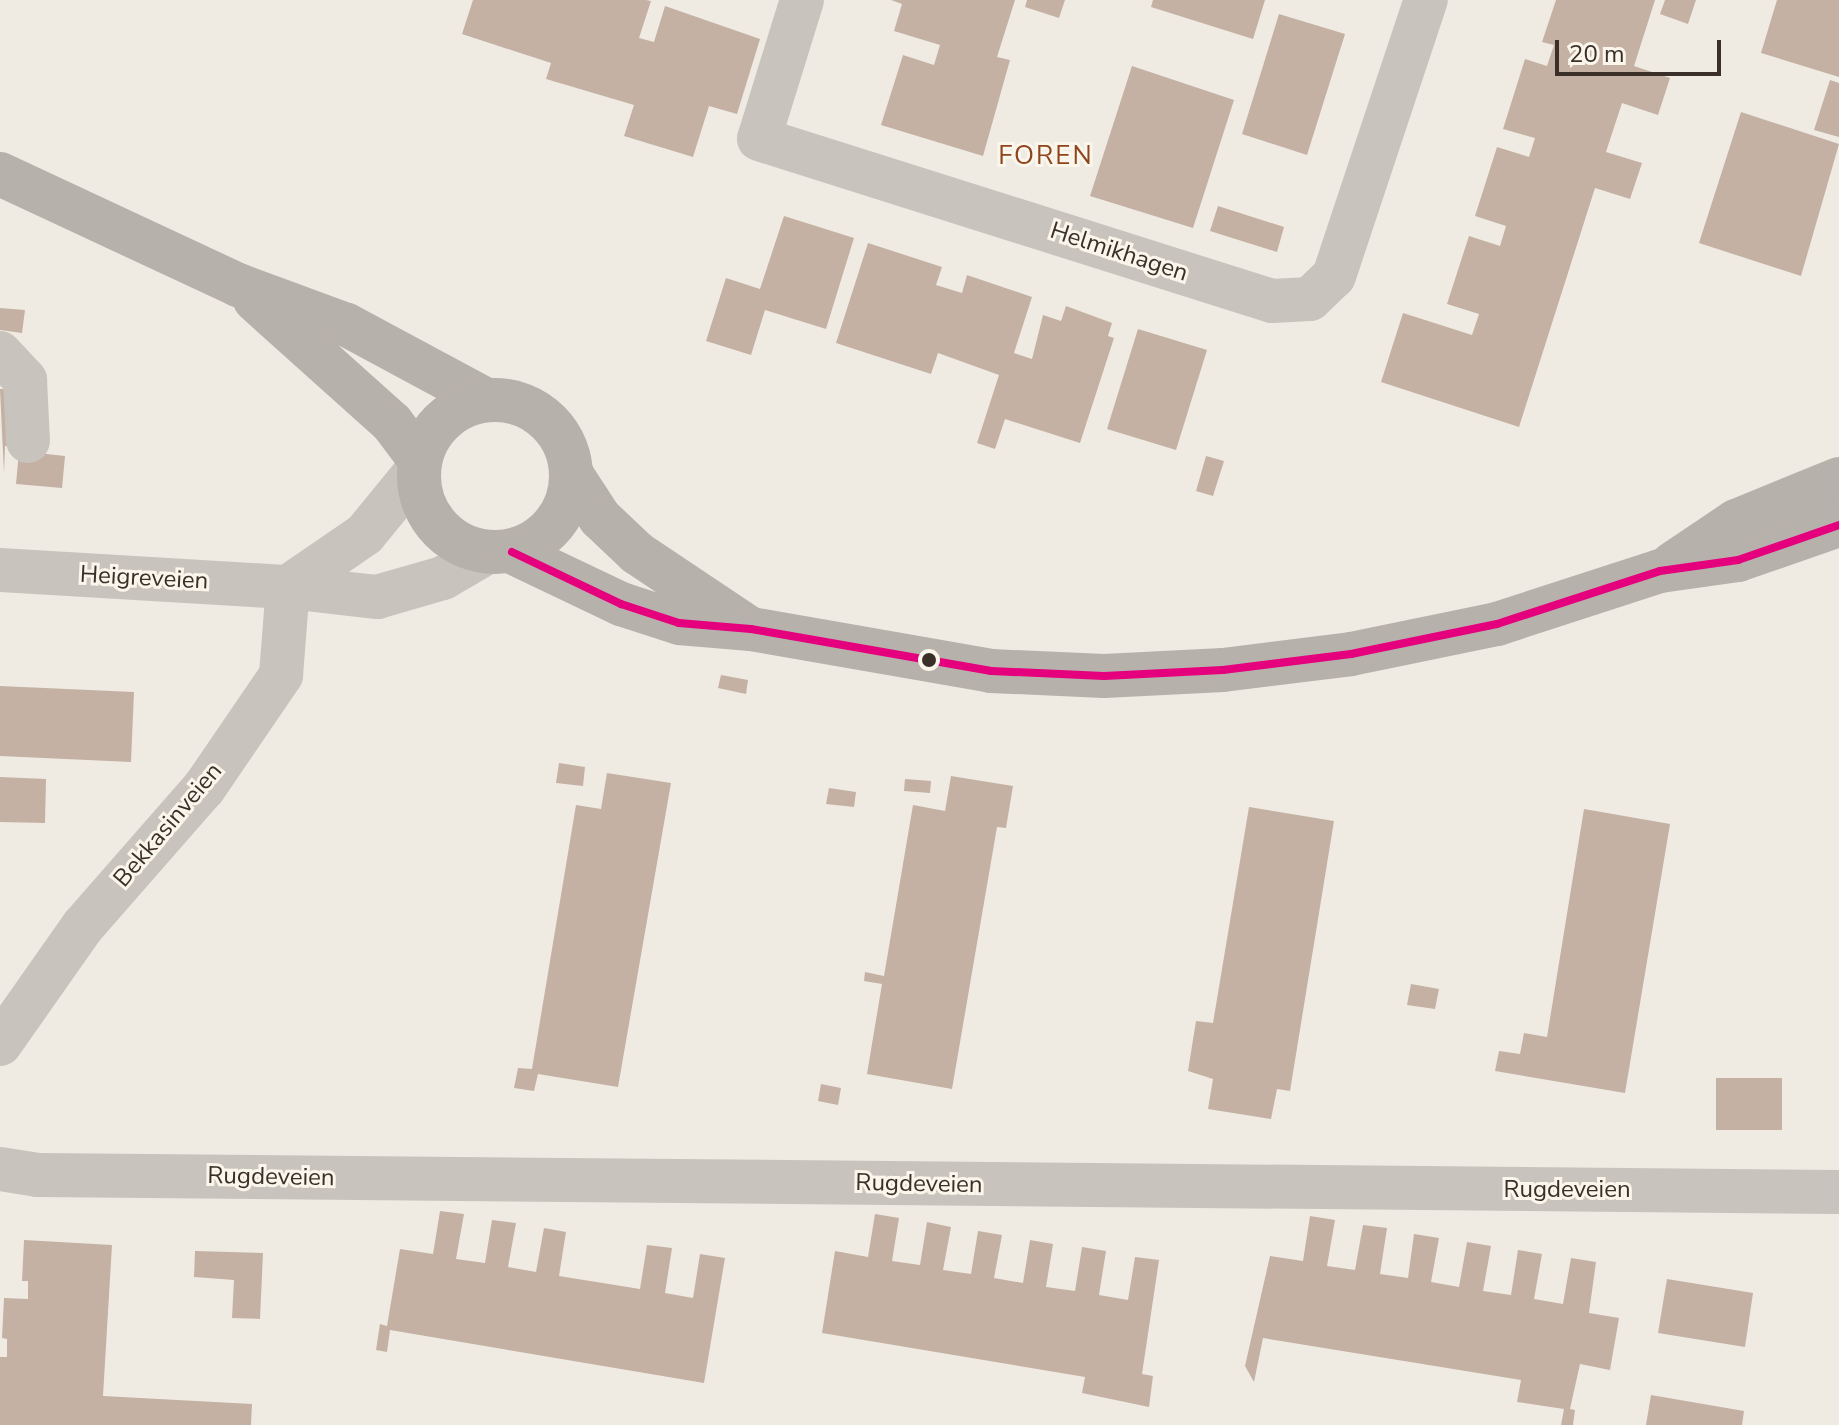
<!DOCTYPE html>
<html>
<head>
<meta charset="utf-8">
<style>
	body { margin:0 }
	#map { position:relative; width:1839px; height:1425px; overflow:hidden; background:#efebe3; font-family:"Nunito Sans",sans-serif }
	div>[style] { position:absolute }
	[style*='--x'] { left:calc(var(--x)*1px); top:calc(var(--y)*1px); width:calc(var(--w)*1px); rotate:calc(var(--a)*1deg) }
	.building>* { inset:0; background:#c4b1a4 }
	.minor>* { height:44px; margin:-22px; padding:0 22px; transform-origin:22px; border-radius:22px; background:#c8c3bc }
	.major>* { height:44px; margin:-22px; padding:0 22px; transform-origin:22px; border-radius:22px; background:#b7b1ab }
	.major>.ring { margin:-22px; padding:0; box-sizing:content-box; background:none; border:44px solid #b7b1ab; border-radius:50% }
	.bus-1>* { height:8px; margin:-4px; padding:0 4px; transform-origin:4px; border-radius:4px; background:#e5007d }
	.dots>* { width:22px; height:22px; translate:-50% -50%; box-sizing:border-box; border:4px solid #fbf6eb; border-radius:50% }
	span { translate:-50% -50%; white-space:nowrap; text-align:center; line-height:1.15; -webkit-text-stroke:6px #fbf6eb; paint-order:stroke }
	.street-label { font-size:24px; color:#3a3029 }
	.neighbourhood-label { font-size:26px; color:#8e441d; letter-spacing:2px }
	.scale { position:absolute; left:1555px; top:40px; width:166px; height:36px; box-sizing:border-box; border:4px solid #3a3029; border-top:0; padding-left:10px; font-size:24px; line-height:28px; white-space:nowrap; color:#3a3029; -webkit-text-stroke:6px #fbf6eb; paint-order:stroke }
</style>
</head>
<body>
<div id="map">
	<div class="building">
		<div style="clip-path:polygon(473px 0,646px 0,651px 1px,639px 38px,654px 42px,665px 6px,760px 39px,737px 114px,709px 106px,693px 157px,624px 136px,634px 105px,546px 79px,551px 63px,462px 34px)"></div>
		<div style="clip-path:polygon(891px 0,1015px 0,997px 57px,1010px 60px,983px 156px,881px 125px,903px 55px,934px 65px,940px 45px,894px 31px,902px 4px)"></div>
		<div style="clip-path:polygon(1027px 0,1065px 0,1059px 18px,1025px 7px)"></div>
		<div style="clip-path:polygon(1153px 0,1265px 0,1253px 39px,1151px 7px)"></div>
		<div style="clip-path:polygon(1556px 0,1655px 0,1634px 66px,1670px 78px,1658px 115px,1622px 103px,1606px 152px,1642px 163px,1630px 199px,1595px 188px,1519px 427px,1381px 382px,1403px 313px,1472px 335px,1479px 314px,1447px 304px,1469px 236px,1500px 246px,1506px 226px,1475px 216px,1497px 147px,1529px 157px,1535px 138px,1503px 129px,1525px 59px,1547px 66px,1554px 45px,1542px 42px)"></div>
		<div style="clip-path:polygon(1665px 0,1696px 0,1688px 24px,1660px 14px)"></div>
		<div style="clip-path:polygon(1777px 0,1839px 0,1839px 77px,1761px 53px)"></div>
		<div style="clip-path:polygon(1279px 14px,1345px 34px,1307px 155px,1242px 134px)"></div>
		<div style="clip-path:polygon(1132px 66px,1234px 100px,1193px 228px,1090px 196px)"></div>
		<div style="clip-path:polygon(1830px 80px,1839px 83px,1839px 137px,1814px 130px)"></div>
		<div style="clip-path:polygon(1741px 112px,1839px 144px,1801px 276px,1699px 243px)"></div>
		<div style="clip-path:polygon(1218px 206px,1284px 227px,1277px 252px,1210px 231px)"></div>
		<div style="clip-path:polygon(784px 216px,854px 238px,826px 329px,765px 310px,751px 355px,706px 341px,726px 278px,760px 289px)"></div>
		<div style="clip-path:polygon(868px 243px,942px 267px,936px 285px,962px 293px,967px 275px,1032px 297px,1014px 353px,1032px 359px,1043px 315px,1061px 321px,1066px 306px,1112px 323px,1108px 336px,1114px 338px,1080px 443px,1005px 419px,995px 449px,977px 443px,999px 375px,938px 353px,931px 374px,836px 343px)"></div>
		<div style="clip-path:polygon(0 308px,25px 310px,22px 333px,0 330px)"></div>
		<div style="clip-path:polygon(1138px 329px,1207px 350px,1176px 450px,1107px 429px)"></div>
		<div style="clip-path:polygon(0 389px,7px 389px,17px 446px,5px 446px,4px 474px)"></div>
		<div style="clip-path:polygon(19px 451px,65px 456px,62px 488px,16px 484px)"></div>
		<div style="clip-path:polygon(1206px 456px,1224px 461px,1213px 496px,1196px 491px)"></div>
		<div style="clip-path:polygon(721px 675px,748px 680px,746px 694px,718px 688px)"></div>
		<div style="clip-path:polygon(0 686px,134px 692px,131px 762px,0 756px)"></div>
		<div style="clip-path:polygon(559px 763px,585px 767px,583px 786px,556px 783px)"></div>
		<div style="clip-path:polygon(607px 773px,671px 783px,618px 1087px,538px 1074px,534px 1091px,514px 1088px,518px 1068px,532px 1069px,576px 805px,601px 809px)"></div>
		<div style="clip-path:polygon(951px 776px,1013px 786px,1006px 828px,997px 827px,952px 1089px,867px 1074px,882px 984px,864px 981px,865px 972px,884px 976px,913px 805px,945px 811px)"></div>
		<div style="clip-path:polygon(0 777px,46px 779px,45px 823px,0 822px)"></div>
		<div style="clip-path:polygon(905px 779px,931px 781px,930px 793px,904px 791px)"></div>
		<div style="clip-path:polygon(829px 788px,856px 792px,854px 807px,826px 804px)"></div>
		<div style="clip-path:polygon(1249px 807px,1334px 821px,1290px 1091px,1277px 1089px,1271px 1119px,1208px 1109px,1213px 1079px,1188px 1071px,1196px 1021px,1213px 1023px)"></div>
		<div style="clip-path:polygon(1584px 809px,1670px 824px,1625px 1093px,1495px 1071px,1499px 1051px,1520px 1054px,1524px 1033px,1547px 1037px)"></div>
		<div style="clip-path:polygon(1411px 984px,1439px 989px,1435px 1009px,1407px 1005px)"></div>
		<div style="clip-path:polygon(1716px 1078px,1782px 1078px,1782px 1130px,1716px 1130px)"></div>
		<div style="clip-path:polygon(821px 1084px,841px 1088px,838px 1105px,818px 1101px)"></div>
		<div style="clip-path:polygon(440px 1211px,464px 1214px,456px 1259px,485px 1263px,492px 1220px,516px 1223px,508px 1267px,536px 1272px,544px 1228px,566px 1232px,559px 1276px,640px 1289px,647px 1245px,672px 1248px,665px 1293px,693px 1298px,700px 1254px,725px 1258px,704px 1383px,390px 1330px,387px 1352px,376px 1350px,380px 1324px,387px 1326px,400px 1249px,433px 1254px)"></div>
		<div style="clip-path:polygon(875px 1214px,899px 1218px,892px 1261px,920px 1265px,927px 1222px,951px 1227px,943px 1270px,971px 1274px,978px 1231px,1002px 1235px,994px 1278px,1023px 1283px,1030px 1240px,1053px 1244px,1046px 1287px,1075px 1291px,1082px 1247px,1106px 1251px,1099px 1295px,1128px 1300px,1135px 1257px,1159px 1260px,1142px 1374px,1153px 1376px,1149px 1407px,1082px 1393px,1085px 1377px,822px 1333px,835px 1251px,868px 1257px)"></div>
		<div style="clip-path:polygon(1310px 1216px,1335px 1220px,1327px 1266px,1355px 1270px,1363px 1225px,1387px 1228px,1380px 1274px,1408px 1278px,1414px 1234px,1439px 1238px,1431px 1282px,1459px 1287px,1467px 1242px,1491px 1246px,1483px 1291px,1511px 1295px,1518px 1250px,1542px 1254px,1534px 1299px,1563px 1304px,1571px 1258px,1596px 1262px,1589px 1313px,1619px 1318px,1610px 1370px,1580px 1364px,1570px 1409px,1575px 1410px,1573px 1425px,1561px 1425px,1564px 1409px,1517px 1402px,1521px 1380px,1263px 1338px,1254px 1382px,1245px 1366px,1270px 1256px,1303px 1261px)"></div>
		<div style="clip-path:polygon(24px 1240px,112px 1245px,103px 1396px,252px 1404px,251px 1425px,0 1425px,0 1357px,7px 1357px,7px 1339px,2px 1338px,4px 1298px,28px 1299px,28px 1281px,22px 1281px)"></div>
		<div style="clip-path:polygon(195px 1251px,263px 1253px,260px 1319px,232px 1318px,234px 1280px,194px 1277px)"></div>
		<div style="clip-path:polygon(1667px 1279px,1753px 1293px,1745px 1347px,1658px 1333px)"></div>
		<div style="clip-path:polygon(1651px 1395px,1744px 1411px,1742px 1425px,1646px 1425px)"></div>
	</div>
	<div class="minor">
		<div style="--x:802;--y:0;--w:145;--a:107.2"></div>
		<div style="--x:759;--y:139;--w:538;--a:17.53"></div>
		<div style="--x:1272;--y:301;--w:38;--a:-3"></div>
		<div style="--x:1310;--y:299;--w:33;--a:-44"></div>
		<div style="--x:1334;--y:276;--w:291;--a:-71.6"></div>
		<div style="--x:0;--y:353;--w:37;--a:47"></div>
		<div style="--x:25;--y:380;--w:61;--a:87.2"></div>
		<div style="--x:0;--y:570;--w:289;--a:3.4"></div>
		<div style="--x:288;--y:587;--w:90;--a:6.4"></div>
		<div style="--x:377;--y:597;--w:69;--a:-16.1"></div>
		<div style="--x:443;--y:578;--w:50;--a:-30.2"></div>
		<div style="--x:288;--y:587;--w:93;--a:-34.5"></div>
		<div style="--x:365;--y:534;--w:85;--a:-50.7"></div>
		<div style="--x:0;--y:1044;--w:144;--a:-54.9"></div>
		<div style="--x:83;--y:926;--w:184;--a:-48.8"></div>
		<div style="--x:204;--y:788;--w:137;--a:-55.7"></div>
		<div style="--x:281;--y:675;--w:88;--a:-85.5"></div>
		<div style="--x:0;--y:1169;--w:37;--a:9"></div>
		<div style="--x:37;--y:1175;--w:1802;--a:0.54"></div>
	</div>
	<div class="major">
		<div style="--x:0;--y:174;--w:263;--a:25"></div>
		<div style="--x:238;--y:285;--w:116;--a:20.2"></div>
		<div style="--x:347;--y:325;--w:158;--a:28.3"></div>
		<div style="--x:255;--y:300;--w:184;--a:41.9"></div>
		<div style="--x:392;--y:423;--w:46;--a:52.9"></div>
		<div class="ring" style="left:419px;top:400px;width:108px;height:108px"></div>
		<div style="--x:572;--y:475;--w:51;--a:56.9"></div>
		<div style="--x:600;--y:518;--w:51;--a:43.4"></div>
		<div style="--x:637;--y:553;--w:135;--a:33.8"></div>
		<div style="--x:512;--y:552;--w:121;--a:25.5"></div>
		<div style="--x:621;--y:604;--w:61;--a:18.1"></div>
		<div style="--x:679;--y:623;--w:72;--a:4.8"></div>
		<div style="--x:751;--y:629;--w:244;--a:9.9"></div>
		<div style="--x:991;--y:671;--w:113;--a:2.5"></div>
		<div style="--x:1104;--y:676;--w:119;--a:-2.9"></div>
		<div style="--x:1223;--y:670;--w:129;--a:-7.1"></div>
		<div style="--x:1351;--y:654;--w:149;--a:-11.6"></div>
		<div style="--x:1497;--y:624;--w:171;--a:-18"></div>
		<div style="--x:1660;--y:571;--w:79;--a:-8"></div>
		<div style="--x:1738;--y:560;--w:107;--a:-19.1"></div>
		<div style="--x:1672;--y:564;--w:77;--a:-33.9"></div>
		<div style="--x:1736;--y:521;--w:111;--a:-22.2"></div>
	</div>
	<div class="bus-1">
		<div style="--x:512;--y:552;--w:121;--a:25.5"></div>
		<div style="--x:621;--y:604;--w:61;--a:18.1"></div>
		<div style="--x:679;--y:623;--w:72;--a:4.8"></div>
		<div style="--x:751;--y:629;--w:244;--a:9.9"></div>
		<div style="--x:991;--y:671;--w:113;--a:2.5"></div>
		<div style="--x:1104;--y:676;--w:119;--a:-2.9"></div>
		<div style="--x:1223;--y:670;--w:129;--a:-7.1"></div>
		<div style="--x:1351;--y:654;--w:149;--a:-11.6"></div>
		<div style="--x:1497;--y:624;--w:171;--a:-18"></div>
		<div style="--x:1660;--y:571;--w:79;--a:-8"></div>
		<div style="--x:1738;--y:560;--w:107;--a:-19.1"></div>
	</div>
	<div class="dots">
		<div style="left:929px;top:660px;background:#3a3029"></div>
	</div>
	<div class="street-label">
		<span style="left:1119px;top:252px;rotate:18deg">Helmikhagen</span>
		<span style="left:144px;top:578px;rotate:3deg">Heigreveien</span>
		<span style="left:168px;top:825px;rotate:-50deg">Bekkasinveien</span>
		<span style="left:271px;top:1177px;rotate:1deg">Rugdeveien</span>
		<span style="left:919px;top:1184px;rotate:1deg">Rugdeveien</span>
		<span style="left:1567px;top:1190px">Rugdeveien</span>
	</div>
	<div class="neighbourhood-label">
		<span style="left:1046px;top:156px">FOREN</span>
	</div>
	<div class="scale">20 m</div>
</div>
</body>
</html>
